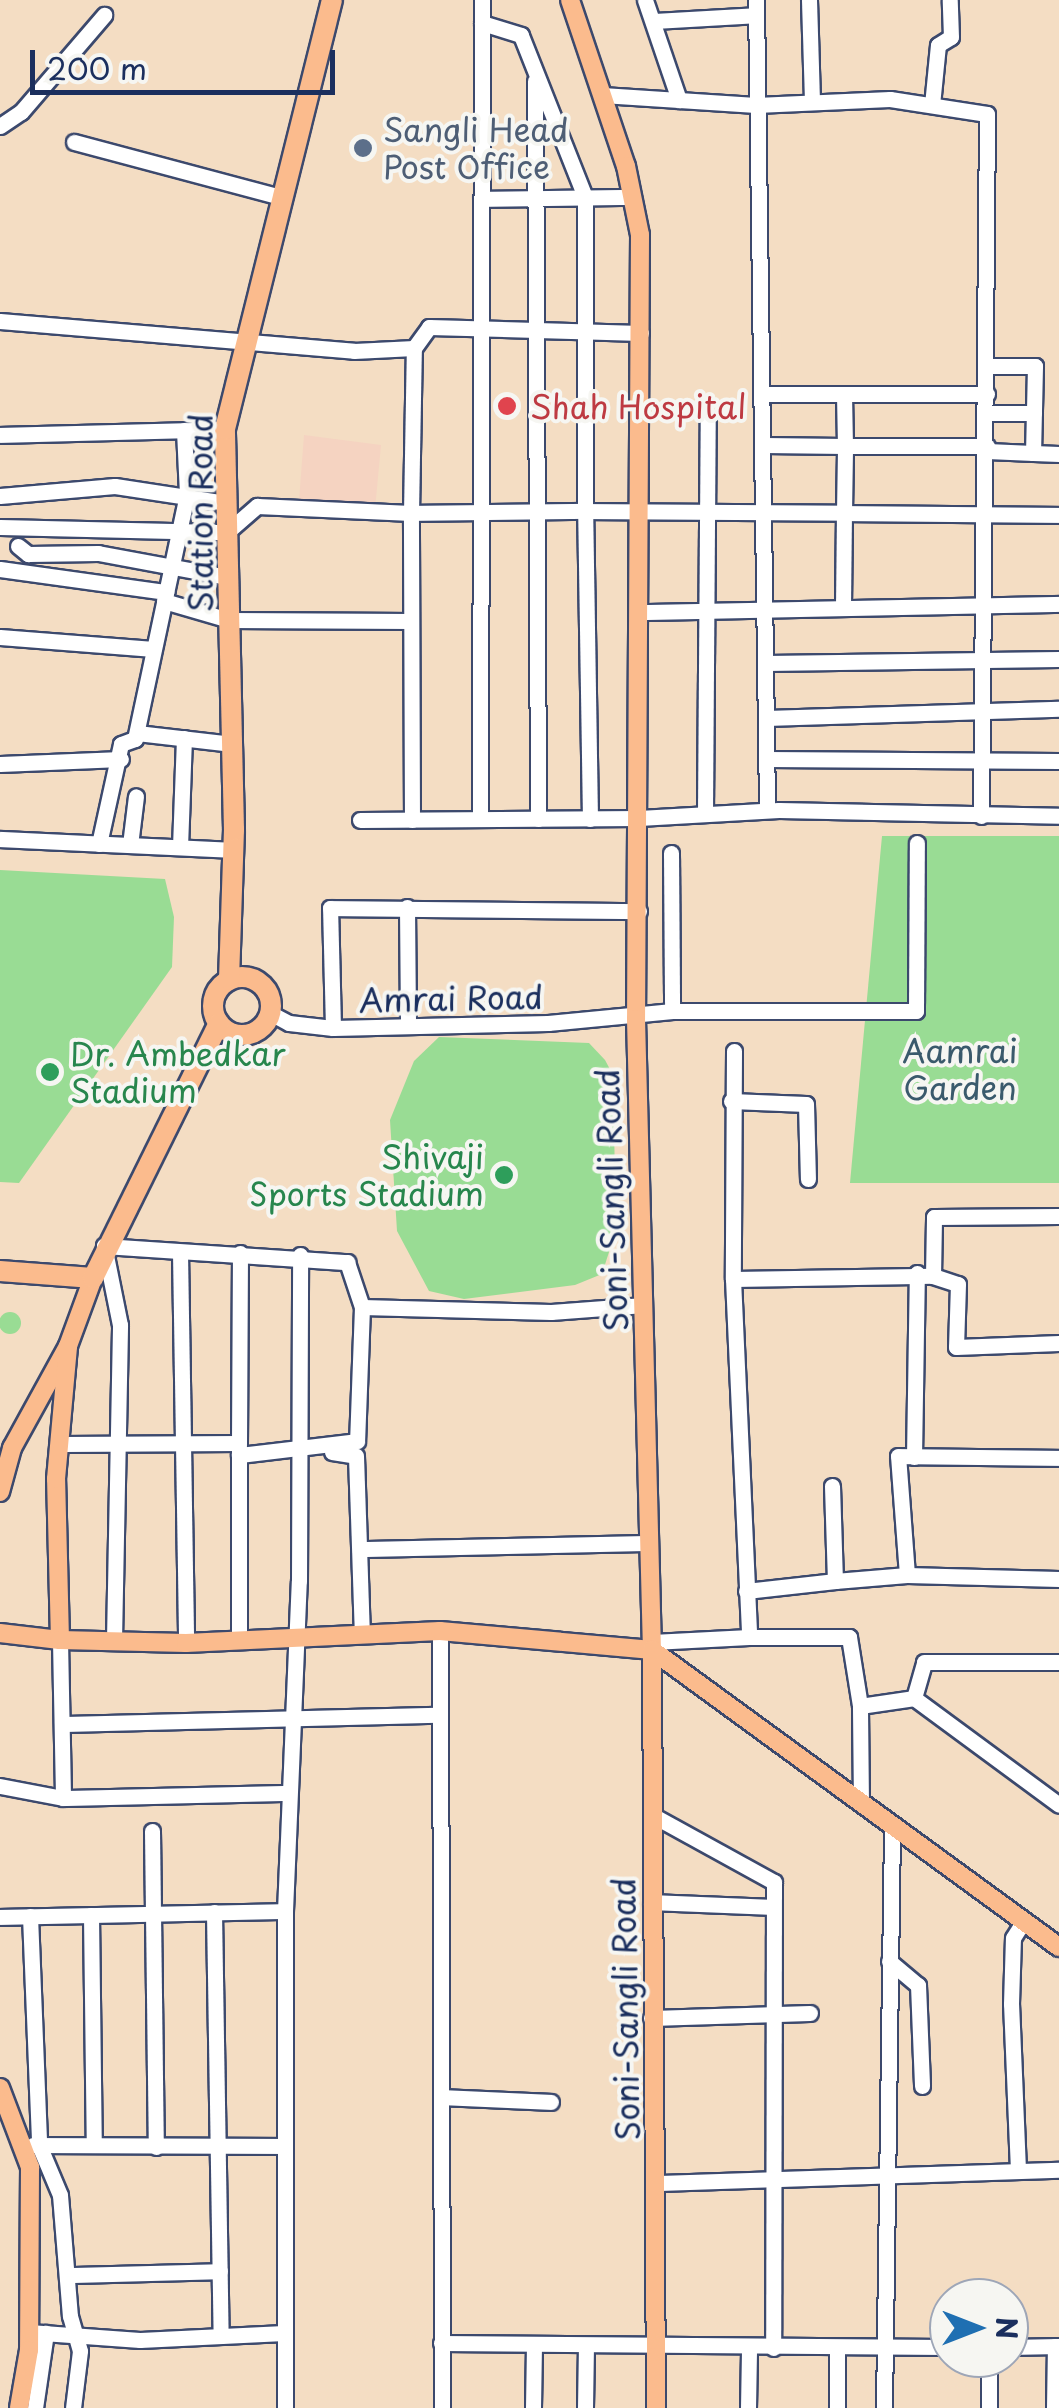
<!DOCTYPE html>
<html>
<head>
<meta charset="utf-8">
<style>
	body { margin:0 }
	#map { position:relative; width:1059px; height:2408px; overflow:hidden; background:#f4ddc3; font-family:"Playpen Sans",sans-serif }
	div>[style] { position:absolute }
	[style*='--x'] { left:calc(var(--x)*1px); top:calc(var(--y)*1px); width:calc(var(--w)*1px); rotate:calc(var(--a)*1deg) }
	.built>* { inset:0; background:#f5d3c1 }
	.green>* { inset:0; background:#99dc94 }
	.round { border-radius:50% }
	.roads { filter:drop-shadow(2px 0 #3c496d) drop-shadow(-2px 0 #3c496d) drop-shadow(0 2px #3c496d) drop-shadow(0 -2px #3c496d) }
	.minor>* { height:15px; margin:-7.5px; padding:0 7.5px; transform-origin:7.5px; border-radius:7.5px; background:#fff }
	.major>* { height:18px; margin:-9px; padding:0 9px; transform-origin:9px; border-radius:9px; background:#fbbb8d }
	.highway>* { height:20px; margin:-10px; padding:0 10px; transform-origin:10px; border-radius:10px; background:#fbbb8d }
	.highway>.ring { margin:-10px; padding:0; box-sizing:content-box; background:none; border:20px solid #fbbb8d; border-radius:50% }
	.dots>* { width:28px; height:28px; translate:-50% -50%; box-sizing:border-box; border:5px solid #f6f6f2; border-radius:50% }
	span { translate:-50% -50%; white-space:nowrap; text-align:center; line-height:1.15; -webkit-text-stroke:8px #f6f6f2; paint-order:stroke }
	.service-label { font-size:32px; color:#4e5e75 }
	.left { translate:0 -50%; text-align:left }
	.health-label { font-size:32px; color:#be3a42 }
	.street-label { font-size:32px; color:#1b2f5e }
	.park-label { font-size:32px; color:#3a5a6c }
	.leisure-label { font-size:32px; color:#27864d }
	.right { translate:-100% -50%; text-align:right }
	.north { position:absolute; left:929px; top:2278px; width:100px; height:100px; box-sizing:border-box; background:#f6f6f2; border:2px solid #9ea6b7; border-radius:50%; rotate:90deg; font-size:28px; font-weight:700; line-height:40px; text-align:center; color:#1b2f5e }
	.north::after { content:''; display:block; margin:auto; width:35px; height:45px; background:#1f6fb2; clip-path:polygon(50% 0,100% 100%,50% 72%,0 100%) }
	.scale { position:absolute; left:30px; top:50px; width:305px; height:45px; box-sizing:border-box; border:5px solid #1b2f5e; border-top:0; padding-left:12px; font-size:30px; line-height:35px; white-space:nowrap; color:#1b2f5e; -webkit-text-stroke:8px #f6f6f2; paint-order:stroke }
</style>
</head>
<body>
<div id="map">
	<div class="built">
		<div style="clip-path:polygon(304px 435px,381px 445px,375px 509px,299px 501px)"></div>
	</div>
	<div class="green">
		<div style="clip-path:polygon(882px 836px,1059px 836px,1059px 1183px,850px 1183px)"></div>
		<div style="clip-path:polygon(0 870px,165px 879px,174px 917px,172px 967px,19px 1183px,0 1182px)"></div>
		<div style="clip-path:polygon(439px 1037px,589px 1043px,605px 1060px,613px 1075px,616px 1230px,602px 1274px,575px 1285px,464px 1299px,429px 1291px,397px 1231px,390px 1120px,414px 1061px)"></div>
		<div class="round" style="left:-1px;top:1312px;width:22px;height:22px"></div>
	</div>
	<div class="roads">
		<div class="minor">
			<div style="--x:645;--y:0;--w:106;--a:71.2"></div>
			<div style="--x:756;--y:0;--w:810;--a:89.22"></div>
			<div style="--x:809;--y:0;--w:102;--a:88.3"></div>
			<div style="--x:653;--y:21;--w:103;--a:-3.3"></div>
			<div style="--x:535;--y:81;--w:738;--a:89.77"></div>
			<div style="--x:602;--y:95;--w:154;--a:3.7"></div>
			<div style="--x:756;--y:105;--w:134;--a:-2.6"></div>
			<div style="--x:890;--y:99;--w:98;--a:8.8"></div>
			<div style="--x:987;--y:114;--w:702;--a:90.49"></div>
			<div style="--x:932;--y:105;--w:60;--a:-84.3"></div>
			<div style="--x:938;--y:45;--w:15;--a:-32"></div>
			<div style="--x:951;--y:37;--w:37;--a:-92"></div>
			<div style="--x:0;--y:126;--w:25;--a:-34"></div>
			<div style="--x:21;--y:112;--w:128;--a:-49.4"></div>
			<div style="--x:74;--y:142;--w:217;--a:14.9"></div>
			<div style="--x:481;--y:199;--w:151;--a:-0.8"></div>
			<div style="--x:0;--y:321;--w:355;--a:4.8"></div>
			<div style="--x:354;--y:351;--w:60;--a:-2.9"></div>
			<div style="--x:414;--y:348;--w:26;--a:-54"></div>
			<div style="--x:429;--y:327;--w:212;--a:1.6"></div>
			<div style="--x:987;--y:366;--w:48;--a:0"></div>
			<div style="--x:1035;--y:366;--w:87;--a:91.3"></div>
			<div style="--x:1033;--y:453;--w:46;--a:-177.5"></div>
			<div style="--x:763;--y:394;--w:224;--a:0"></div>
			<div style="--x:987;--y:413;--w:47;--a:0"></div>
			<div style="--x:0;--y:435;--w:225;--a:-1.5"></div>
			<div style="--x:764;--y:445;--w:81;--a:0.7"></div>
			<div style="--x:845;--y:446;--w:52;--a:-91.1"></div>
			<div style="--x:1033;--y:453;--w:26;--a:2"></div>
			<div style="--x:0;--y:496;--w:115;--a:-5"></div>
			<div style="--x:115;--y:486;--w:112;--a:8.7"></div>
			<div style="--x:0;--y:527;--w:227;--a:1.3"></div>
			<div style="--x:227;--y:532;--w:40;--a:-41"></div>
			<div style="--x:257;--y:506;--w:154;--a:2.6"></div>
			<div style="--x:411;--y:513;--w:165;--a:-89"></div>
			<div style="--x:18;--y:546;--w:13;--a:39"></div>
			<div style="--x:28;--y:554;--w:70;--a:-0.8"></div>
			<div style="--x:98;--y:553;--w:132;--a:10.5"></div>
			<div style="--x:0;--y:569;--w:168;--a:7.9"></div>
			<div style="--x:164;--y:601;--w:68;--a:16.3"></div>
			<div style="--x:229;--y:620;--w:182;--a:0.3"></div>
			<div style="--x:843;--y:607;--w:94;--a:-89.4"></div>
			<div style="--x:844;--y:513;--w:215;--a:0.5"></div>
			<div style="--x:642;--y:612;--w:417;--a:-1.1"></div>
			<div style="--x:0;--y:637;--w:154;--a:4.5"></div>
			<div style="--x:766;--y:663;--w:293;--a:-0.8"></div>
			<div style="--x:766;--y:718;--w:293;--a:-1.8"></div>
			<div style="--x:137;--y:733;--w:96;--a:6.6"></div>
			<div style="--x:766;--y:759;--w:293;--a:0.4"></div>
			<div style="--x:0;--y:764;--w:121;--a:-2.4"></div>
			<div style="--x:705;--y:811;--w:392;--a:-89.6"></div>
			<div style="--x:480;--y:819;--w:819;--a:-89.86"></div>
			<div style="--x:590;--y:819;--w:308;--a:-90.9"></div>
			<div style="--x:585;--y:511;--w:259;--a:0.4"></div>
			<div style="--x:844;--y:513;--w:67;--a:-89.1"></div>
			<div style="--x:845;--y:446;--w:142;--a:0"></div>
			<div style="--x:360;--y:820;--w:279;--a:-0.4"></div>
			<div style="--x:639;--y:818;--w:140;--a:-3.3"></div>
			<div style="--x:779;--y:810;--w:280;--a:1.2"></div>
			<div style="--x:412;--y:820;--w:307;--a:-90.2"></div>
			<div style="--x:411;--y:513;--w:174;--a:-0.7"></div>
			<div style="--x:585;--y:511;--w:314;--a:-90"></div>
			<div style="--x:585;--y:197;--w:174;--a:-111.6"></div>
			<div style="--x:521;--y:35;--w:41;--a:-162.9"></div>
			<div style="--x:0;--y:839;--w:233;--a:2.7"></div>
			<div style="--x:99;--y:844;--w:102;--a:-77.6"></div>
			<div style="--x:121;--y:744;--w:15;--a:-20"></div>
			<div style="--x:135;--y:739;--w:250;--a:-78"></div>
			<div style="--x:187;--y:494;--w:64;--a:-92.7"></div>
			<div style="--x:130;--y:845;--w:49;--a:-83"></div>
			<div style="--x:180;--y:847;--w:109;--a:-87.9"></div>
			<div style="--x:671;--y:853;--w:158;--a:89.6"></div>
			<div style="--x:407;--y:907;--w:118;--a:89.5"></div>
			<div style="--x:270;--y:1013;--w:21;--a:28"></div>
			<div style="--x:289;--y:1023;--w:44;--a:6.5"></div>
			<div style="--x:333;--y:1028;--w:215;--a:-1.3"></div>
			<div style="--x:548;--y:1023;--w:125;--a:-5.5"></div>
			<div style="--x:672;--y:1011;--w:244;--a:0"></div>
			<div style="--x:916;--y:1011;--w:168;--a:-89.7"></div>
			<div style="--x:333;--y:1028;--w:120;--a:-91.4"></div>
			<div style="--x:330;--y:908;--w:309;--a:0.6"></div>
			<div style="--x:734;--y:1051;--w:228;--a:90.3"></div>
			<div style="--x:733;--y:1279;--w:358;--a:87.4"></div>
			<div style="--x:749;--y:1637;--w:100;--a:0"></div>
			<div style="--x:849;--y:1637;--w:70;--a:80.9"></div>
			<div style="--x:731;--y:1101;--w:75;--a:2.3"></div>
			<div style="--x:806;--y:1104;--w:75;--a:88.5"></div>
			<div style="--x:180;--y:1252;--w:391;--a:89.1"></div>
			<div style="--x:933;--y:1276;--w:59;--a:-89"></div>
			<div style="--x:934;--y:1217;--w:125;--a:-0.5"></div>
			<div style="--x:733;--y:1279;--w:200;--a:-0.9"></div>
			<div style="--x:933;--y:1276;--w:26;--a:18"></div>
			<div style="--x:958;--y:1284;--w:63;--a:91.8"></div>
			<div style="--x:956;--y:1347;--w:103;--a:-2.2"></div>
			<div style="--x:362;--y:1307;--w:189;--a:1.5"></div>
			<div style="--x:551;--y:1312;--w:93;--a:-4.3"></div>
			<div style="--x:62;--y:1444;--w:177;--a:-0.3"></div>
			<div style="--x:239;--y:1443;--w:190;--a:-89.7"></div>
			<div style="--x:332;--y:1452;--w:24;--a:9"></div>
			<div style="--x:356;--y:1456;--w:179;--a:88.1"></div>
			<div style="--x:914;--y:1457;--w:184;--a:-89.1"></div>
			<div style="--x:832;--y:1486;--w:95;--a:88.2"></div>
			<div style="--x:835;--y:1581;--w:72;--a:-4.8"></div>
			<div style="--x:907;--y:1575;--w:119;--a:-94.3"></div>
			<div style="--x:898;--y:1456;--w:161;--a:0.7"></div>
			<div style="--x:362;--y:1549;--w:288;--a:-1.2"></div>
			<div style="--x:907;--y:1575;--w:152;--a:1.5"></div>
			<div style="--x:746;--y:1591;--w:90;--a:-6.4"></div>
			<div style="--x:440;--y:1631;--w:777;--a:89.85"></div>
			<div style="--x:239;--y:1639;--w:192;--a:-90"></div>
			<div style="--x:60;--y:1640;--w:158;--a:88.9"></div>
			<div style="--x:114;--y:1640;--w:315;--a:-88.9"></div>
			<div style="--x:120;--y:1325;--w:81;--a:-101.4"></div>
			<div style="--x:104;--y:1246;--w:244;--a:3.8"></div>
			<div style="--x:347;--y:1262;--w:47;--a:71.6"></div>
			<div style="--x:362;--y:1307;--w:134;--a:92.1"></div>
			<div style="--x:357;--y:1441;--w:119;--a:173.2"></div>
			<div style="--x:652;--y:1642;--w:97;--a:-3"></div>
			<div style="--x:914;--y:1698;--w:37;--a:-74"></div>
			<div style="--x:924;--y:1662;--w:135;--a:0"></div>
			<div style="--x:62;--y:1724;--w:378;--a:-1.4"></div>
			<div style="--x:0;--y:1786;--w:64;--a:10.8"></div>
			<div style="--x:63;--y:1798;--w:223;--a:-1.3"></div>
			<div style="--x:861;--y:1804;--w:98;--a:-90.6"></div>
			<div style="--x:860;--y:1706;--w:55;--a:-8.4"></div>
			<div style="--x:914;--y:1698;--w:180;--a:36.4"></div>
			<div style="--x:652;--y:1815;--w:139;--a:28.8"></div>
			<div style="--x:774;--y:1882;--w:466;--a:90.1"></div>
			<div style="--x:152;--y:1831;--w:316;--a:89.3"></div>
			<div style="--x:651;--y:1902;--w:122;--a:2.3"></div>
			<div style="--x:214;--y:1912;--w:424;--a:89.1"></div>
			<div style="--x:91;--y:1915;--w:230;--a:89.3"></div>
			<div style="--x:30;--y:1916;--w:229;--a:87.7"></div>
			<div style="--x:39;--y:2145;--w:54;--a:67.2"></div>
			<div style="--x:60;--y:2195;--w:121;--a:85.3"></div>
			<div style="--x:70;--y:2316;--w:36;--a:74"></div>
			<div style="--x:80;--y:2351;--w:57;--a:97"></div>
			<div style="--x:0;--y:1917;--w:285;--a:-1.2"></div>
			<div style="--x:889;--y:1961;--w:38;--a:40"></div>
			<div style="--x:918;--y:1985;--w:101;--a:87.7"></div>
			<div style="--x:651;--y:2018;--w:159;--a:-1.8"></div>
			<div style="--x:442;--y:2097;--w:109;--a:2.6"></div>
			<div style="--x:33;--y:2145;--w:251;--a:0.2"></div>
			<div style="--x:1018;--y:2170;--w:166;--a:-92.4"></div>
			<div style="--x:1011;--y:2004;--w:66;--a:-88.3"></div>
			<div style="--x:1013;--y:1938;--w:19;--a:-58"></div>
			<div style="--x:659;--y:2183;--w:400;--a:-1.9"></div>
			<div style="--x:71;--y:2275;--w:149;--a:-1.5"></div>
			<div style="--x:29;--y:2332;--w:111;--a:4.1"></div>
			<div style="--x:140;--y:2340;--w:144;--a:-2.8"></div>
			<div style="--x:441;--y:2343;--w:508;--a:0.45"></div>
			<div style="--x:1009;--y:2347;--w:50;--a:-1.1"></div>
			<div style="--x:837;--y:2349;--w:59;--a:90"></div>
			<div style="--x:989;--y:2358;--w:50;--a:90"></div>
			<div style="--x:35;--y:2408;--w:76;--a:-81.7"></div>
			<div style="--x:285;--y:2408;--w:497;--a:-90"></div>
			<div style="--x:285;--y:1911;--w:330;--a:-87.6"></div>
			<div style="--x:299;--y:1581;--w:326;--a:-89.8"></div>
			<div style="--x:533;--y:2408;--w:62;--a:-89.1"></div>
			<div style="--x:585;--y:2408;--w:63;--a:-89.1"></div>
			<div style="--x:748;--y:2408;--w:58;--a:-89"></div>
			<div style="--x:884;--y:2408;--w:582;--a:-89.21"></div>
			<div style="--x:1054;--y:2408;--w:62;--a:-89.1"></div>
		</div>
		<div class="major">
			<div style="--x:570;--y:0;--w:175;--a:71.4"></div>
			<div style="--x:626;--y:166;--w:70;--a:78.5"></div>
			<div style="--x:640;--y:235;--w:784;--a:90.29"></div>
			<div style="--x:636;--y:1019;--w:631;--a:88.55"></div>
			<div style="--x:652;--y:1650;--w:758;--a:89.7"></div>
			<div style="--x:0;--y:1492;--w:46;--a:-74.7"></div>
			<div style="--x:12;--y:1448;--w:116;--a:-61.2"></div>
			<div style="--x:68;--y:1346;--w:72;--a:-69.8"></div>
			<div style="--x:0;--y:1633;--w:60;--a:6.7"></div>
			<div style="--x:60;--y:1640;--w:161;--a:-91.4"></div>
			<div style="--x:56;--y:1479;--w:134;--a:-84.8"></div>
			<div style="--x:60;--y:1640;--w:126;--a:1.4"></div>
			<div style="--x:186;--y:1643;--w:254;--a:-2.7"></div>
			<div style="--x:440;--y:1631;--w:213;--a:5.1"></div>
			<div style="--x:652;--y:1650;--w:504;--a:36.12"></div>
			<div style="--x:0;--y:2088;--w:85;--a:69.2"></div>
			<div style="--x:30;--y:2167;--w:183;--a:90.3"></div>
			<div style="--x:29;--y:2350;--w:59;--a:99.8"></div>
		</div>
		<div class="highway">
			<div class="ring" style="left:213px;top:977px;width:38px;height:38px"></div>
			<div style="--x:229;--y:980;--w:150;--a:-88.1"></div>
			<div style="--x:234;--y:830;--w:401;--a:-91.3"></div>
			<div style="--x:225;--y:429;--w:442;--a:-76"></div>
			<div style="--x:0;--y:1271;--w:93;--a:4.3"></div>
			<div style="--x:93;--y:1278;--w:284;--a:-63.7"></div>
		</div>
	</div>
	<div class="dots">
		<div style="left:363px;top:148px;background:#5c6f8a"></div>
		<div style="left:507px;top:406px;background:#e0444e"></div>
		<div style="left:50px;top:1072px;background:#2e9e5b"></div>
		<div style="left:504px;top:1175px;background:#2e9e5b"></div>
	</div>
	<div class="service-label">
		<span class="left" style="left:383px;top:148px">Sangli Head<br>Post Office</span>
	</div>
	<div class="health-label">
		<span class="left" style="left:530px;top:406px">Shah Hospital</span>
	</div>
	<div class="street-label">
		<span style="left:200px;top:513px;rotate:-90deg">Station Road</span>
		<span style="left:451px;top:998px;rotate:-1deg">Amrai Road</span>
		<span style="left:611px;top:1200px;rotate:-92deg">Soni-Sangli Road</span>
		<span style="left:625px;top:2009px;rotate:-91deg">Soni-Sangli Road</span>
	</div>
	<div class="park-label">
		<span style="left:960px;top:1069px">Aamrai<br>Garden</span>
	</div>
	<div class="leisure-label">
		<span class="left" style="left:70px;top:1072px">Dr. Ambedkar<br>Stadium</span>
		<span class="right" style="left:484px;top:1175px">Shivaji<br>Sports Stadium</span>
	</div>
	<div class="north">N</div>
	<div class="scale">200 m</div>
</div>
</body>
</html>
